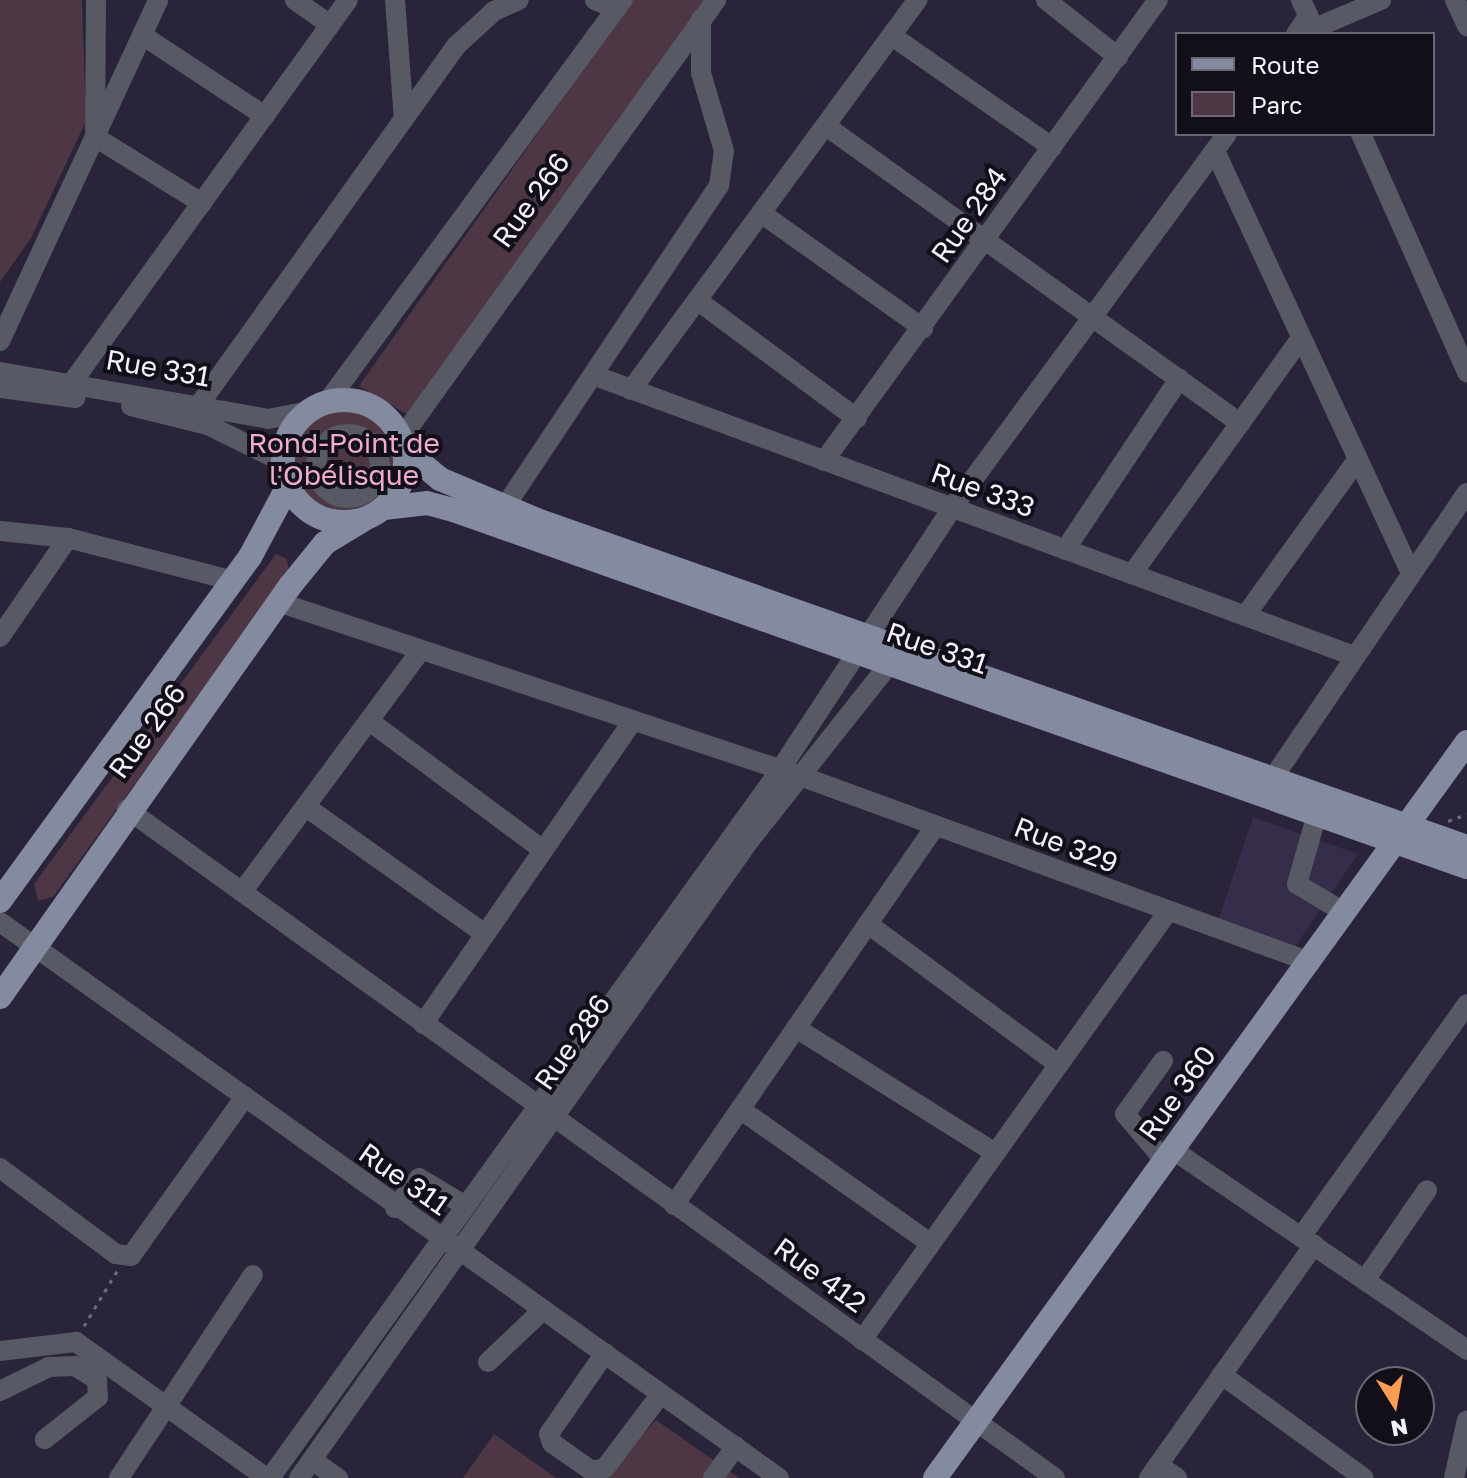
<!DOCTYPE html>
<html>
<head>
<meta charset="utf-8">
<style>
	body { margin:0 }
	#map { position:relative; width:1467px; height:1478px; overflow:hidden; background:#2a243a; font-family:"Golos Text",sans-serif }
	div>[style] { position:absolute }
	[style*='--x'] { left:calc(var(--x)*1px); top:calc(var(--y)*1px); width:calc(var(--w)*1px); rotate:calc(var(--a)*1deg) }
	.built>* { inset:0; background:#352d49 }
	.green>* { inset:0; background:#4e3744 }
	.round { border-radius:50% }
	.path>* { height:3px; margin-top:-1.5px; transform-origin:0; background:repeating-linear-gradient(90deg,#6e697c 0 4px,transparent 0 10px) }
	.minor>* { height:20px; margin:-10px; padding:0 10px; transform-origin:10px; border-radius:10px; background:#575a65 }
	.minor>.ring { margin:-10px; padding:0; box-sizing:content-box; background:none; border:20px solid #575a65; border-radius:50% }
	.major>* { height:24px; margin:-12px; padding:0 12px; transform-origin:12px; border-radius:12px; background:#848ba1 }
	.major>.ring { margin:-12px; padding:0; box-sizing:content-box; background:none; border:24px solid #848ba1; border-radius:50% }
	span { translate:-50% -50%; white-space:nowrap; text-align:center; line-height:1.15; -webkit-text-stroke:8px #120f19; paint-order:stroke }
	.street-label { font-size:28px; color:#f4f1fd }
	.park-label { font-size:28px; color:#efacd1 }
	.legend { position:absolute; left:1175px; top:32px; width:260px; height:104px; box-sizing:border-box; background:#120f19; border:2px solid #6c6974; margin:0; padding:10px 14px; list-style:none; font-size:24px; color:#f4f1fd }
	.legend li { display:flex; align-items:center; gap:16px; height:40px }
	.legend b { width:40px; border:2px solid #6c6974 }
	.north { position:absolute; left:1355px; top:1366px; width:80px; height:80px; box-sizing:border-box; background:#120f19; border:2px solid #6c6974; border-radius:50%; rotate:169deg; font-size:22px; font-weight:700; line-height:32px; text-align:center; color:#f4f1fd }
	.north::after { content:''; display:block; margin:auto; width:28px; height:36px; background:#fc9e52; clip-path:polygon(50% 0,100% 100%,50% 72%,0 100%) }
</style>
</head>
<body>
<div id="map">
	<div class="built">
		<div style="clip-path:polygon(1253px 817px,1358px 854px,1292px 951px,1217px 924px)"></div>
	</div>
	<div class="green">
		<div style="clip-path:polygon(0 0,82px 0,86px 121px,31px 238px,0 282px)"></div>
		<div style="clip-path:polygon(632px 0,704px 0,408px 415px,359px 386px)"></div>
		<div class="round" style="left:293px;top:408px;width:102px;height:102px"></div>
		<div style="clip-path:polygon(276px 554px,287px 559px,289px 571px,53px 897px,38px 901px,34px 884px)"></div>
		<div style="clip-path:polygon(656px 1420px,739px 1478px,603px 1478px)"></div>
		<div style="clip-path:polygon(494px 1434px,556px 1478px,463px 1478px)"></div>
	</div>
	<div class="path">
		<div style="--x:1448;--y:821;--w:20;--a:-20"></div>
		<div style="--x:84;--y:1326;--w:64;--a:-59"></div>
	</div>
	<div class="minor">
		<div style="--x:96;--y:0;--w:137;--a:90.4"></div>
		<div style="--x:95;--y:137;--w:126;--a:31.7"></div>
		<div style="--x:295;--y:0;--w:43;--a:35.5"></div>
		<div style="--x:395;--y:0;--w:119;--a:85.7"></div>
		<div style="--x:595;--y:0;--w:23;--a:23"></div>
		<div style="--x:1046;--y:0;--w:92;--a:38.4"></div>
		<div style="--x:1301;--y:0;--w:38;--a:65"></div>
		<div style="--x:1455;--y:0;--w:29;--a:65"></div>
		<div style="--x:1315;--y:28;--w:72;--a:-23"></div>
		<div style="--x:1296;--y:34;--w:22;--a:-56"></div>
		<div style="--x:142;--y:35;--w:147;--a:33.4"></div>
		<div style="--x:892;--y:36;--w:195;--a:34.8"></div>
		<div style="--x:826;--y:126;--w:510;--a:35.66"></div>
		<div style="--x:1361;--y:134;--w:261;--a:66"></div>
		<div style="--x:1215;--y:151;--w:466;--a:65.1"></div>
		<div style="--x:761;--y:213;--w:199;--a:35.4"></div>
		<div style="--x:697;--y:300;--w:199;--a:36.6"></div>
		<div style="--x:0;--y:341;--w:376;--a:-65.1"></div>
		<div style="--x:0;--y:372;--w:272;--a:9.9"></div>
		<div style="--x:268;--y:419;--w:38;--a:-11"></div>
		<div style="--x:593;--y:375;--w:811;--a:20.27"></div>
		<div style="--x:71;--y:384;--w:473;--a:-54.2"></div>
		<div style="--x:0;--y:388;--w:76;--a:7.6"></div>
		<div style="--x:631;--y:390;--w:484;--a:-53.7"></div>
		<div style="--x:328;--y:401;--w:498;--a:-53.7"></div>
		<div style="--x:199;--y:405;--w:442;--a:-54.4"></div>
		<div style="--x:456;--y:46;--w:52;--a:-42.6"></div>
		<div style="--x:494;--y:11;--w:27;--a:-24"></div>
		<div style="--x:131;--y:406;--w:79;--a:13.9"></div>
		<div style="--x:208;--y:425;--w:81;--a:26.3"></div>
		<div class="ring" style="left:316px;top:434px;width:44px;height:44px"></div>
		<div style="--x:400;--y:440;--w:542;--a:-54.31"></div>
		<div style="--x:824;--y:461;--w:569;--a:-54.08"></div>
		<div style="--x:504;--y:508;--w:387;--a:-56.3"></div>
		<div style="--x:719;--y:186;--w:35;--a:-82"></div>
		<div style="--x:724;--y:151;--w:81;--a:-106.4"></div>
		<div style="--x:701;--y:73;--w:54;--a:-90"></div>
		<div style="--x:0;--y:531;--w:68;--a:5.9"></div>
		<div style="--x:68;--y:538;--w:167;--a:14.5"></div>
		<div style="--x:1065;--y:550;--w:206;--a:-56.3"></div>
		<div style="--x:1132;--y:574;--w:290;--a:-54.4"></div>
		<div style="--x:278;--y:602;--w:553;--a:18.43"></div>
		<div style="--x:803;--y:777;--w:540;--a:20.05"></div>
		<div style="--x:1245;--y:616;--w:192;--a:-54.3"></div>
		<div style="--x:0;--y:637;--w:120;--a:-55.5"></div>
		<div style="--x:372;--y:723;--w:213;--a:36.6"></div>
		<div style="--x:1275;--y:775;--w:341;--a:-55.8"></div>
		<div style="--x:127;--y:809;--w:1144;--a:35.79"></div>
		<div style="--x:309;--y:809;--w:216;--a:35.4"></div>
		<div style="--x:1317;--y:814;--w:73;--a:105.9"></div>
		<div style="--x:1297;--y:884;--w:56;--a:31.1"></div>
		<div style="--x:242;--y:892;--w:301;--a:-53.5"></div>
		<div style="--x:0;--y:922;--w:957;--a:35.52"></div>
		<div style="--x:868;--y:924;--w:237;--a:36.4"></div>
		<div style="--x:423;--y:1024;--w:369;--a:-55.3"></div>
		<div style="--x:796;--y:1028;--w:235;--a:32.1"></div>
		<div style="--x:1163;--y:1061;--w:65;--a:125.6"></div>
		<div style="--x:1125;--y:1114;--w:62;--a:49.6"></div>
		<div style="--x:740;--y:1109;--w:232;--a:35.2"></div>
		<div style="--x:1173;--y:1150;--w:356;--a:34.2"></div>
		<div style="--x:0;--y:1168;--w:144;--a:36.6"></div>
		<div style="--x:116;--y:1254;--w:15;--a:8"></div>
		<div style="--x:131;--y:1256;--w:196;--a:-54.4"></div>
		<div style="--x:674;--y:1205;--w:460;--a:-55.4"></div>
		<div style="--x:395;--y:1208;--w:38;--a:-51"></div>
		<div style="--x:419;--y:1178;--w:52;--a:31"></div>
		<div style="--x:1301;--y:1237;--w:286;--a:-54.5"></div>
		<div style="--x:1365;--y:1280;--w:109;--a:-55.4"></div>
		<div style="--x:862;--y:1340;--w:525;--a:-54.46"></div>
		<div style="--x:0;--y:1351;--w:77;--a:-6.8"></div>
		<div style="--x:76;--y:1342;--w:234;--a:35.5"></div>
		<div style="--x:605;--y:1353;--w:98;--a:124.7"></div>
		<div style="--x:549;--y:1434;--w:9;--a:72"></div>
		<div style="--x:552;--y:1443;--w:49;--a:35"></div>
		<div style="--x:592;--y:1471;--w:13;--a:-13"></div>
		<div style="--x:605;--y:1468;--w:93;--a:-52.9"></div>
		<div style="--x:488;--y:1362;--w:76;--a:-43.4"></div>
		<div style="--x:1222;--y:1375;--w:175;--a:36"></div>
		<div style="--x:0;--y:1391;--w:55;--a:-26.1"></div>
		<div style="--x:49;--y:1367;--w:26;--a:-2"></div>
		<div style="--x:75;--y:1366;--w:26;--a:32"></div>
		<div style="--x:97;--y:1380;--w:17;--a:87"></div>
		<div style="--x:98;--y:1397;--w:68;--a:141.6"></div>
		<div style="--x:312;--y:1460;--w:32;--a:35"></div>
		<div style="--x:1158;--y:1465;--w:23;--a:34"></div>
		<div style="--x:119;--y:1478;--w:243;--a:-56.6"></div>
		<div style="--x:270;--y:1478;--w:873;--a:-54.23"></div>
		<div style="--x:780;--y:770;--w:313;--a:-56.7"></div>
		<div style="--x:952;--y:508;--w:464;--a:-53.7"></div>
		<div style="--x:299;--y:1478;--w:780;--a:-54.76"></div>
		<div style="--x:749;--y:841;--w:240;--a:-51.6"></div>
		<div style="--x:713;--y:1478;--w:39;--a:-54"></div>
		<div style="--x:1149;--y:1478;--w:286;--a:-54.7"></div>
		<div style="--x:1454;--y:1478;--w:59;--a:-77.4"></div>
	</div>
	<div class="major">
		<div class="ring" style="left:283px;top:400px;width:98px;height:98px"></div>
		<div style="--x:404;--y:449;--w:47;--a:39.8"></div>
		<div style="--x:440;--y:479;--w:105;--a:22.9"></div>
		<div style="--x:537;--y:520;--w:986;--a:19.37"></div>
		<div style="--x:384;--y:508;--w:43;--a:-6.6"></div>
		<div style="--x:427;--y:503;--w:30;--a:15"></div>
		<div style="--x:456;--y:511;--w:1072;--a:19.4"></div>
		<div style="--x:0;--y:901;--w:425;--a:-54"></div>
		<div style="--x:250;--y:557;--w:78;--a:-61.8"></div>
		<div style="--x:0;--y:997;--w:503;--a:-54.79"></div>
		<div style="--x:290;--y:586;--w:55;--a:-50.9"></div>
		<div style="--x:325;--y:543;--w:44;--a:-31.2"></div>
		<div style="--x:935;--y:1478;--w:908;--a:-54.14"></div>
	</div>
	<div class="street-label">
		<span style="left:531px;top:200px;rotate:-54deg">Rue 266</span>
		<span style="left:969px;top:215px;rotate:-55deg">Rue 284</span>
		<span style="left:158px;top:368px;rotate:10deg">Rue 331</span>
		<span style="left:983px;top:490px;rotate:20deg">Rue 333</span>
		<span style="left:937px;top:648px;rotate:19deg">Rue 331</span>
		<span style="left:147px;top:731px;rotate:-54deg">Rue 266</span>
		<span style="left:1066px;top:845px;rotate:21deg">Rue 329</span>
		<span style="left:572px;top:1042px;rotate:-55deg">Rue 286</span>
		<span style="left:1177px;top:1093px;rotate:-54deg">Rue 360</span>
		<span style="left:404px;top:1179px;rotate:35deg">Rue 311</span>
		<span style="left:820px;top:1275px;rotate:36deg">Rue 412</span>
	</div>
	<div class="park-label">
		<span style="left:344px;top:459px">Rond-Point de<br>l'Obélisque</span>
	</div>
	<ul class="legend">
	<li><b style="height:10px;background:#848ba1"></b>Route</li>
	<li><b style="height:22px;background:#4e3744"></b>Parc</li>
	</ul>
	<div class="north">N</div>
</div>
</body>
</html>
